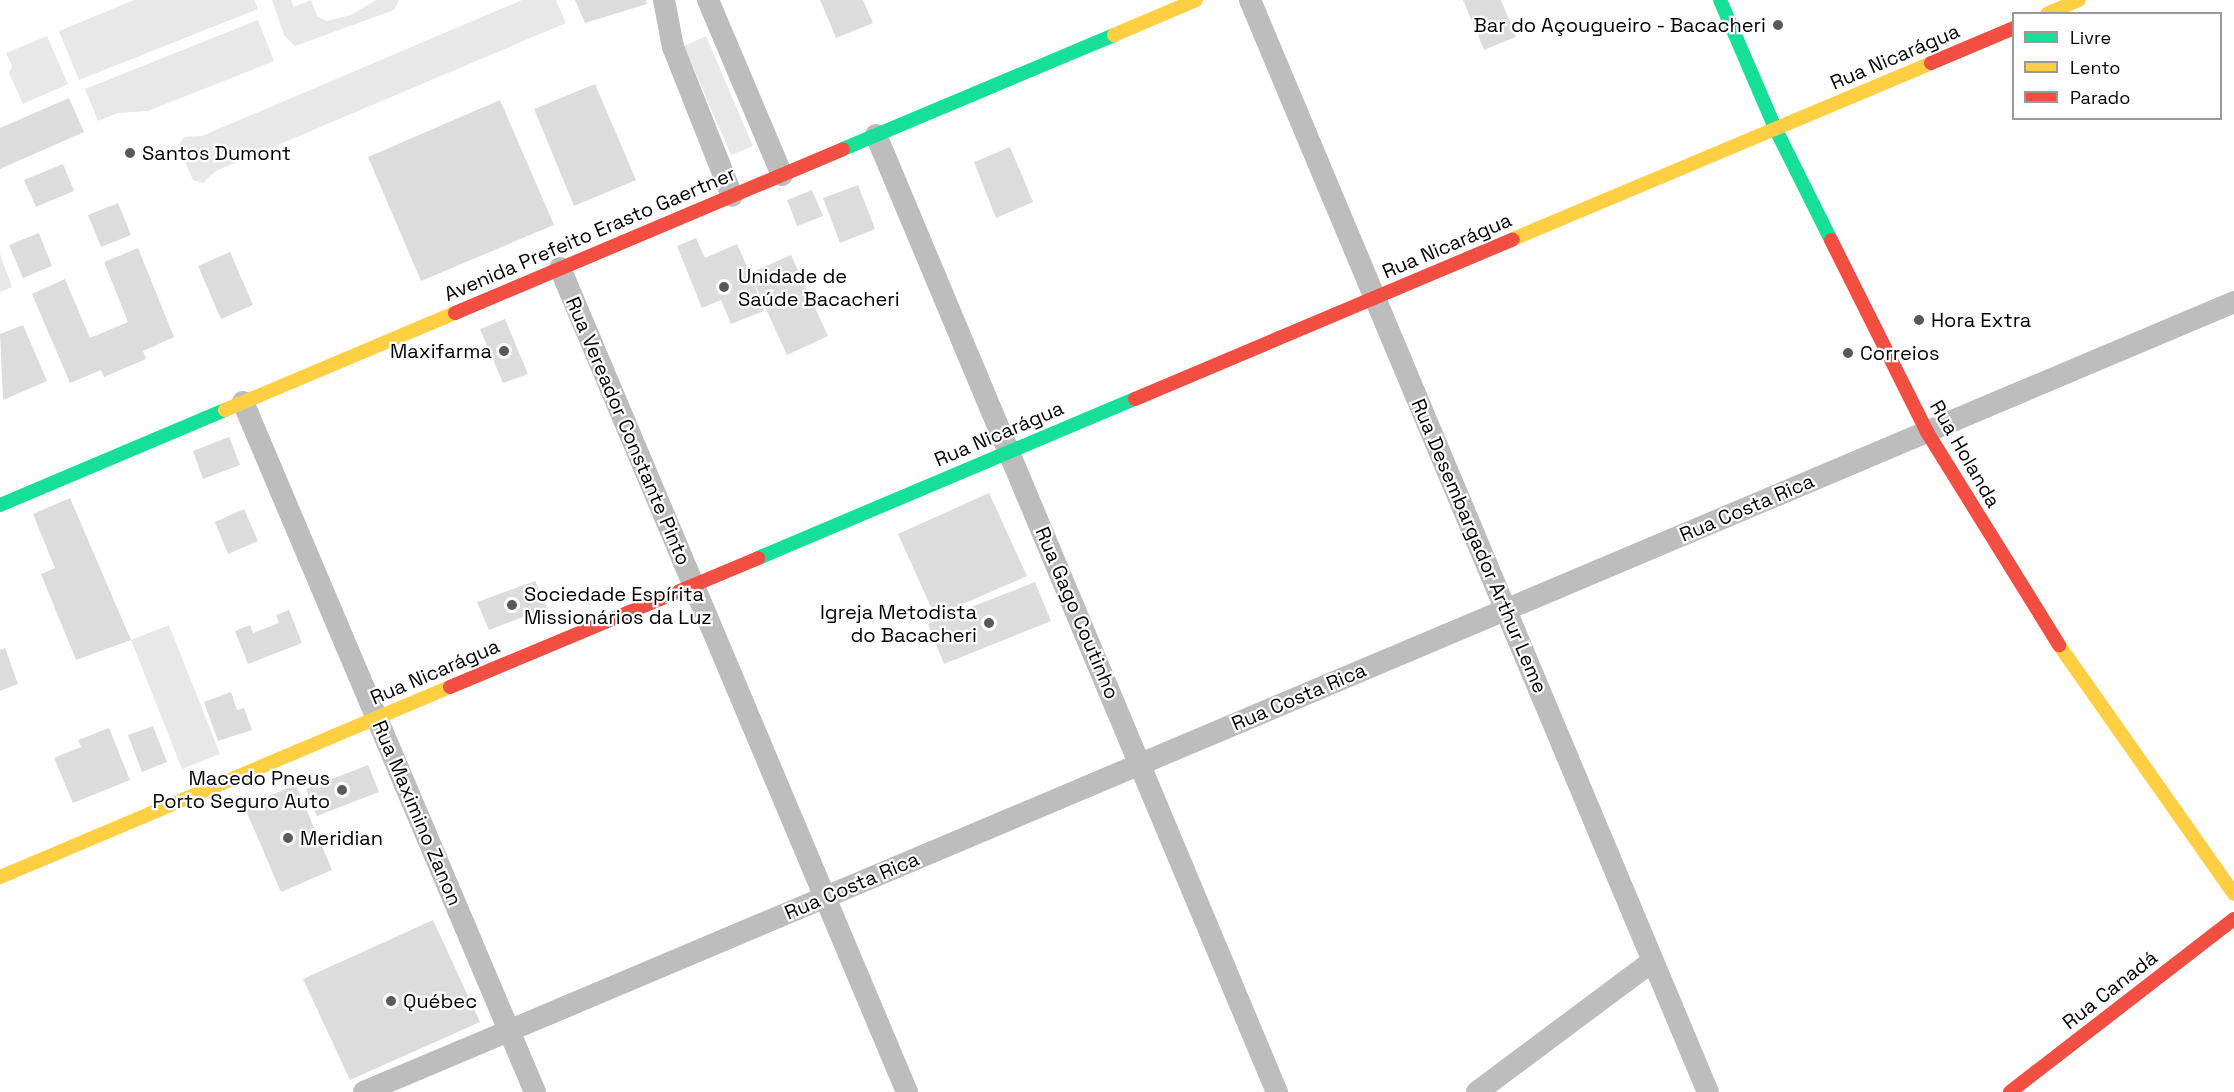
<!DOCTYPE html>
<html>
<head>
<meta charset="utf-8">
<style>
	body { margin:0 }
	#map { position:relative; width:2234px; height:1092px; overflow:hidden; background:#fff; font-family:"Space Grotesk",sans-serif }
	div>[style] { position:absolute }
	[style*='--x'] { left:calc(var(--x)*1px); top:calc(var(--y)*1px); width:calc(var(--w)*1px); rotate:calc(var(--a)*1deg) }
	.green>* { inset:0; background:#e8e8e8 }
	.building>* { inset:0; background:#dcdcdc }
	.street>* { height:22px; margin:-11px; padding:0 11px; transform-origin:11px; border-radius:11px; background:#bdbdbd }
	.fast>* { height:14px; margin:-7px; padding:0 7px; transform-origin:7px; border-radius:7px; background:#16e098 }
	.slow>* { height:14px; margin:-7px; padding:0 7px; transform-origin:7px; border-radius:7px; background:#ffcf43 }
	.jam>* { height:14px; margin:-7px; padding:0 7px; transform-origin:7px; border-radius:7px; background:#f24e42 }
	.dots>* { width:16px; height:16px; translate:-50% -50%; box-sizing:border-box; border:3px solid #fff; border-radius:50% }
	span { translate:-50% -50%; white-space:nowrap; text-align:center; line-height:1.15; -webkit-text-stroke:4.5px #fff; paint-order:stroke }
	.poi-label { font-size:20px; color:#000 }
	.right { translate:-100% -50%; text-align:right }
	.left { translate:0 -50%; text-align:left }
	.street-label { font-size:20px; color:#000 }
	.legend { position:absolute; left:2012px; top:12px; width:210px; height:108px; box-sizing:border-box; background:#fff; border:2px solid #999; margin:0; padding:8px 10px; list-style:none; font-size:18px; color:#000 }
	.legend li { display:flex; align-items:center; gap:12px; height:30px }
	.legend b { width:30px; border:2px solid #999 }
</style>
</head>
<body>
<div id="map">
	<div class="green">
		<div style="clip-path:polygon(134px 0,254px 0,258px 9px,79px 80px,59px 31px)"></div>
		<div style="clip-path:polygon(272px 0,291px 0,294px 7px,311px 0,317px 16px,326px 21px,351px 15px,376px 0,399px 0,394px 10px,295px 46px,284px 35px)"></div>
		<div style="clip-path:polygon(522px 0,556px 0,566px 23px,216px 171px,203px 183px,193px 180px,178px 146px,184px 137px,202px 136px)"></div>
		<div style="clip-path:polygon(258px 20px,274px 61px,148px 111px,118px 113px,98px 121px,85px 89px)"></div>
		<div style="clip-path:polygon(47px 36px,68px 84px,23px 104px,9px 73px,12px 66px,6px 53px)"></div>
		<div style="clip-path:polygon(706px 36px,753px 146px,731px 155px,684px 46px)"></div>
		<div style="clip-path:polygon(0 254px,12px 287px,0 292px)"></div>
		<div style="clip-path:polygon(169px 625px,220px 754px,182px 769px,131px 640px)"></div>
	</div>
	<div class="building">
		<div style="clip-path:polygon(575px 0,646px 0,647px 4px,585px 23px)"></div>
		<div style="clip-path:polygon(820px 0,863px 0,873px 23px,836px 38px)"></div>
		<div style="clip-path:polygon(1463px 0,1501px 0,1516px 37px,1484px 50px)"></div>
		<div style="clip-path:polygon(595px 84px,636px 180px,574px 206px,534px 109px)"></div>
		<div style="clip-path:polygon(69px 98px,84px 132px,0 169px,0 128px)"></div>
		<div style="clip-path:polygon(500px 100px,554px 225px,421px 281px,368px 157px)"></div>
		<div style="clip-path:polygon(1010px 147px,1033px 202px,996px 218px,974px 162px)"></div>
		<div style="clip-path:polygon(63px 164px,74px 191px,36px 207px,24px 180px)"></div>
		<div style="clip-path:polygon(858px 185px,875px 229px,840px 243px,823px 198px)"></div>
		<div style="clip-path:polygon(812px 190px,823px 216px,797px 226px,787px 200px)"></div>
		<div style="clip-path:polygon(118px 203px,131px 235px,101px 247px,88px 215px)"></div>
		<div style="clip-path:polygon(39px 233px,52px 266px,23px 278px,9px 245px)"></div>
		<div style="clip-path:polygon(696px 238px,705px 258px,737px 244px,750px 273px,791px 255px,828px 336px,787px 355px,752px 278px,764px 311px,731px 324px,721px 300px,702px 308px,677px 246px)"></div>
		<div style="clip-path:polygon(138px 248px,174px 337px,143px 351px,146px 359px,104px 377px,101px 370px,70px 383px,32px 294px,65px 279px,90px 338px,128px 322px,104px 262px)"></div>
		<div style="clip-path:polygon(230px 252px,253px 305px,221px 319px,198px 266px)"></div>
		<div style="clip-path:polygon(505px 319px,528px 374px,503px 383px,480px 329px)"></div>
		<div style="clip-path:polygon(23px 325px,47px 381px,3px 400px,0 334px)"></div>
		<div style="clip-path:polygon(229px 437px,240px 465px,203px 479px,193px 451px)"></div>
		<div style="clip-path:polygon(989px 493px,1027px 576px,935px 616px,898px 534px)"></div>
		<div style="clip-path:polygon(70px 498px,131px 640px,76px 660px,41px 574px,55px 568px,33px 514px)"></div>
		<div style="clip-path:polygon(244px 509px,258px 541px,228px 554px,215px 522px)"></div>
		<div style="clip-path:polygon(535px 581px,547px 608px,489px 630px,477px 602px)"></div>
		<div style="clip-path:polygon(1035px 582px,1051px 621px,944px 664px,928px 624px)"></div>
		<div style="clip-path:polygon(289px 610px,302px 643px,248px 664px,235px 631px,250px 625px,253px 633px,279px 623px,276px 615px)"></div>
		<div style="clip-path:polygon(5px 648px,18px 684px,0 691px,0 650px)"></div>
		<div style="clip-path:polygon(231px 692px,237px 710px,244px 708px,252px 730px,218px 741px,204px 702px)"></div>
		<div style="clip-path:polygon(153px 726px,167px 762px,142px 772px,128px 735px)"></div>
		<div style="clip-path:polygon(109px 728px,130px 780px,73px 803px,54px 758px,81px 747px,78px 740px)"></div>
		<div style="clip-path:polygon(368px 765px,379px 792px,317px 816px,306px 789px)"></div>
		<div style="clip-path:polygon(296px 785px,332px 870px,281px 892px,244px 806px)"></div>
		<div style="clip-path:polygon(433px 920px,480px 1022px,350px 1080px,303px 979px)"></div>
	</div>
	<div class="street">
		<div style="--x:664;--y:0;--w:48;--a:79.2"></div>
		<div style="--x:673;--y:47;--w:160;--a:68.4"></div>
		<div style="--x:708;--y:0;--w:190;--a:67.1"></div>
		<div style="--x:1250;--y:0;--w:1184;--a:67.25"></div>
		<div style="--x:876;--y:135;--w:1038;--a:67.27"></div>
		<div style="--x:560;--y:268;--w:894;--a:67.16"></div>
		<div style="--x:243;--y:402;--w:749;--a:67.06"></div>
		<div style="--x:364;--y:1092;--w:2030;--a:-22.9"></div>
		<div style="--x:1477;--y:1092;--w:219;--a:-36.7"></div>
	</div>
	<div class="fast">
		<div style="--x:1720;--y:0;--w:139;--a:66.7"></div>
		<div style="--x:1775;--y:128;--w:125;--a:63.4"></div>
		<div style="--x:843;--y:149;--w:294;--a:-22.8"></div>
		<div style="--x:0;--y:505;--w:244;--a:-22.9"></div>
		<div style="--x:758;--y:558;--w:409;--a:-22.9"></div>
	</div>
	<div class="slow">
		<div style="--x:2047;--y:14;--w:35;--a:-24"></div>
		<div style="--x:1114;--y:35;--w:89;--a:-23.1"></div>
		<div style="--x:1513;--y:239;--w:454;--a:-22.8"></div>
		<div style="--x:225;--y:410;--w:250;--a:-22.9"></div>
		<div style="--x:2059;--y:645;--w:304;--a:54.9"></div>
		<div style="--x:0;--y:877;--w:488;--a:-22.9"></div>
	</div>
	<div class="jam">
		<div style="--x:1931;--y:63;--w:90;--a:-22.9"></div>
		<div style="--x:1831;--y:240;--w:215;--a:63.4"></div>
		<div style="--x:1927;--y:432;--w:251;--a:58.2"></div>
		<div style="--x:455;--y:313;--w:421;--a:-22.9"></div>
		<div style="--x:1135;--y:399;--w:410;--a:-22.9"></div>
		<div style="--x:450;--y:687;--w:334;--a:-22.7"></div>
		<div style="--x:2010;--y:1092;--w:283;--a:-37.7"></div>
	</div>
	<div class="dots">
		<div style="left:1778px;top:25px;background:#595959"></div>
		<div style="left:130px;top:153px;background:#595959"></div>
		<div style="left:724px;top:287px;background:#595959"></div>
		<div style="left:1919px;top:320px;background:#595959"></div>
		<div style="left:504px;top:351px;background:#595959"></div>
		<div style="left:1848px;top:353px;background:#595959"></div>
		<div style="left:512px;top:605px;background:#595959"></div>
		<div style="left:989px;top:623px;background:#595959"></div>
		<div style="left:342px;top:790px;background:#595959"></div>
		<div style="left:288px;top:838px;background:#595959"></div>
		<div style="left:391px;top:1001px;background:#595959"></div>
	</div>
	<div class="poi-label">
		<span class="right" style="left:1766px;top:25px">Bar do Açougueiro - Bacacheri</span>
		<span class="left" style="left:142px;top:153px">Santos Dumont</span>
		<span class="left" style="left:738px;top:288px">Unidade de<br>Saúde Bacacheri</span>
		<span class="left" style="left:1931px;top:320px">Hora Extra</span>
		<span class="right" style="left:492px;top:351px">Maxifarma</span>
		<span class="left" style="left:1860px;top:353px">Correios</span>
		<span class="left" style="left:524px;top:606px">Sociedade Espírita<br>Missionários da Luz</span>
		<span class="right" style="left:977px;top:624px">Igreja Metodista<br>do Bacacheri</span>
		<span class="right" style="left:330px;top:790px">Macedo Pneus<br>Porto Seguro Auto</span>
		<span class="left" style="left:300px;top:838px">Meridian</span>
		<span class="left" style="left:403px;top:1001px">Québec</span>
	</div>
	<div class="street-label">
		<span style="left:1895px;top:57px;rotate:-23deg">Rua Nicarágua</span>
		<span style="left:590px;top:234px;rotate:-23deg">Avenida Prefeito Erasto Gaertner</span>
		<span style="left:1447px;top:246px;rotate:-23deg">Rua Nicarágua</span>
		<span style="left:628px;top:431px;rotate:67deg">Rua Vereador Constante Pinto</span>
		<span style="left:999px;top:434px;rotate:-23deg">Rua Nicarágua</span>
		<span style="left:1965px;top:454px;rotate:60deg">Rua Holanda</span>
		<span style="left:1747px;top:508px;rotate:-23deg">Rua Costa Rica</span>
		<span style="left:1479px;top:546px;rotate:67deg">Rua Desembargador Arthur Leme</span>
		<span style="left:1077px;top:613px;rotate:67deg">Rua Gago Coutinho</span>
		<span style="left:435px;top:672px;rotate:-23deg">Rua Nicarágua</span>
		<span style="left:1299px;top:697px;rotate:-23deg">Rua Costa Rica</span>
		<span style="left:417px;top:813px;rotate:67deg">Rua Maximino Zanon</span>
		<span style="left:852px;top:886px;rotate:-23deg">Rua Costa Rica</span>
		<span style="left:2110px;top:990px;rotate:-38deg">Rua Canadá</span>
	</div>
	<ul class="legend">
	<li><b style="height:8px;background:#16e098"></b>Livre</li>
	<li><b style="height:8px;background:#ffcf43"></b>Lento</li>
	<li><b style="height:8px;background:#f24e42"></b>Parado</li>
	</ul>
</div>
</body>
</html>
